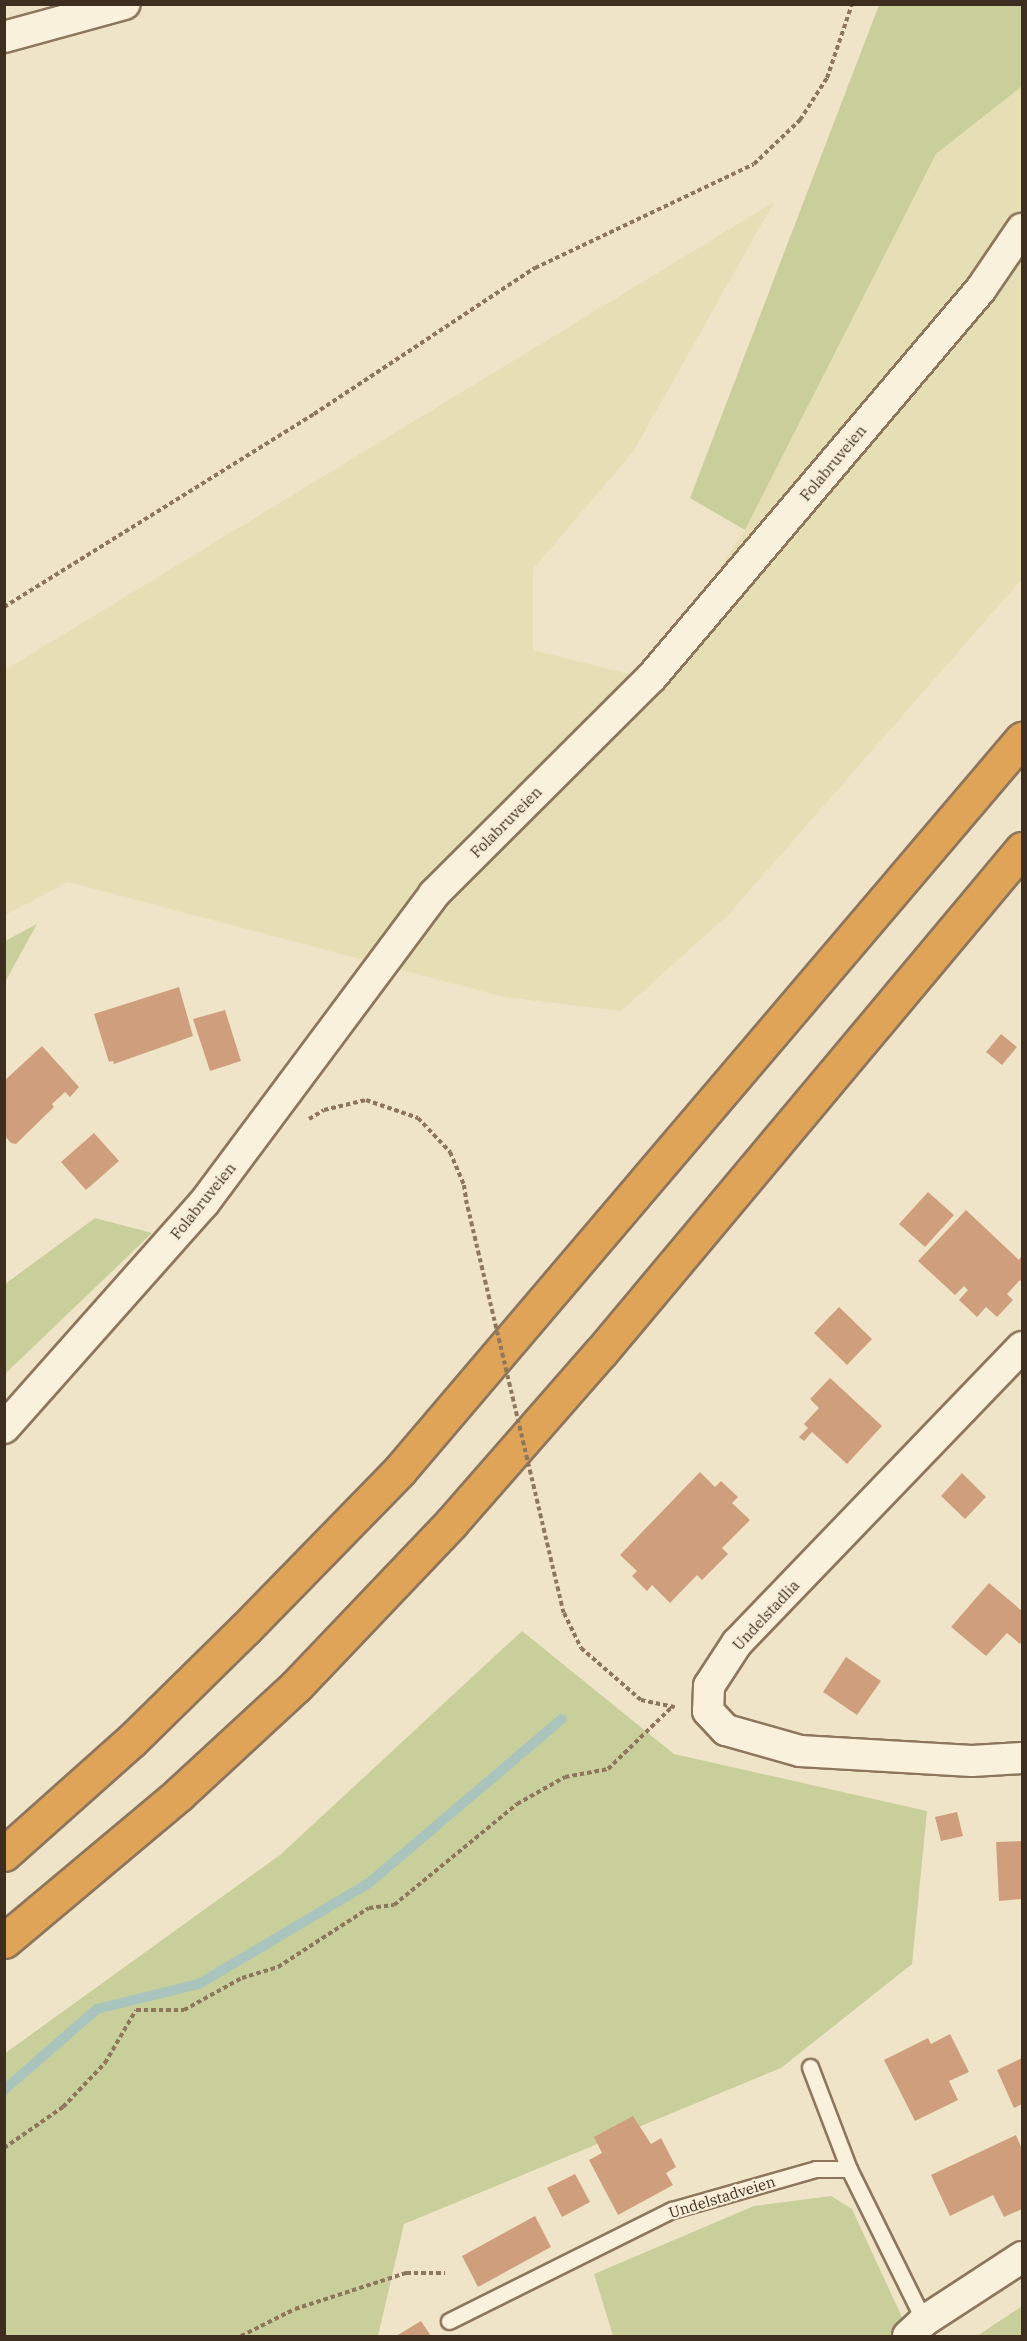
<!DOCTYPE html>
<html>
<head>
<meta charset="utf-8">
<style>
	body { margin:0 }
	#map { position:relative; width:1027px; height:2341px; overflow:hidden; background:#f0e4c8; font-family:"IBM Plex Serif",serif }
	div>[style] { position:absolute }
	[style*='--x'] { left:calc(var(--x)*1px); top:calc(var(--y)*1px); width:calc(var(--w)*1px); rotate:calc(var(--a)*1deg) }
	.farmland>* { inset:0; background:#e6deb5 }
	.green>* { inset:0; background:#c9cf9b }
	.stream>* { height:10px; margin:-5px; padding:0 5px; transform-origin:5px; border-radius:5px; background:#a9c4bc }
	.building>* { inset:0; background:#cf9f7d }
	.path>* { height:4px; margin-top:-2px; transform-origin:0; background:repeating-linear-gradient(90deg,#8d765c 0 4.5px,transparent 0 7.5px) }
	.roads { filter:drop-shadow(2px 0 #8d765c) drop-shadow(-2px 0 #8d765c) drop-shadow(0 2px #8d765c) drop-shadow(0 -2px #8d765c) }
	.service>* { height:15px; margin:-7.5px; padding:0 7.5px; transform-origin:7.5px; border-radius:7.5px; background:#faf1dc }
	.minor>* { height:30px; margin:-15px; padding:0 15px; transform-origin:15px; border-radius:15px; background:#faf1dc }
	.motorway>* { height:33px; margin:-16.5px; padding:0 16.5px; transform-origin:16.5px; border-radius:16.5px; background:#e0a458 }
	.path-bridge>* { height:4px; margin-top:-2px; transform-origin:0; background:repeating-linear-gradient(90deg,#8d765c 0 4.5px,transparent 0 7.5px) }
	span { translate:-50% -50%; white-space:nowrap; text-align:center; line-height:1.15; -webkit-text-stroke:4.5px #f7eed8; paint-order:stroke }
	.street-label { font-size:15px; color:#3d2e20 }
	.frame { position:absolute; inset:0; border:6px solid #3d2e20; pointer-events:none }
</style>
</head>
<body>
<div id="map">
	<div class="farmland">
		<div style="clip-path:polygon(1022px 86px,1022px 579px,729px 914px,621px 1011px,504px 997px,68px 882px,5px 915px,5px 670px,774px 202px,633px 452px,533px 569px,533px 650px,645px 678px,745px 530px,936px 154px)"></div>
	</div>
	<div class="green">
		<div style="clip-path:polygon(879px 5px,1022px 5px,1022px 86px,936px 154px,745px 530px,690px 498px)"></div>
		<div style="clip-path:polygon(37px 924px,5px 982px,5px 941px)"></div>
		<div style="clip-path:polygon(95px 1218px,152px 1233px,5px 1374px,5px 1284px)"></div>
		<div style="clip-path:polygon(522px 1631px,674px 1754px,927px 1811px,912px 1964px,781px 2068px,404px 2224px,378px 2336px,5px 2336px,4px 2054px,280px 1855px)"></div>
		<div style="clip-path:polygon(831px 2196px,852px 2209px,907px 2328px,898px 2336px,613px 2336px,594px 2274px,754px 2206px)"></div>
		<div style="clip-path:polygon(1022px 2306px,1022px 2336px,977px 2336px)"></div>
	</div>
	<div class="stream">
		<div style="--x:4;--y:2090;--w:123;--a:-41.1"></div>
		<div style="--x:97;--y:2009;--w:105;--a:-13.8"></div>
		<div style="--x:199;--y:1984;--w:198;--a:-30.7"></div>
		<div style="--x:369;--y:1883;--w:253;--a:-40.4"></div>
	</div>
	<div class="building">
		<div style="clip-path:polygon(179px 987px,193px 1036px,114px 1064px,113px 1061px,109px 1062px,94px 1014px)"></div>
		<div style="clip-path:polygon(225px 1010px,241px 1061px,210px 1071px,193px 1019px)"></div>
		<div style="clip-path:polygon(1001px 1034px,1017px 1047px,1002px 1065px,986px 1052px)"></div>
		<div style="clip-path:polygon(42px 1046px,79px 1087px,70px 1097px,65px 1092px,52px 1104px,54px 1107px,16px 1144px,11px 1143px,4px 1135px,4px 1081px)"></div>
		<div style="clip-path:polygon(94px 1133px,119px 1161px,86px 1190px,61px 1162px)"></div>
		<div style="clip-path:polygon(928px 1192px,954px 1215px,925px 1247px,899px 1224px)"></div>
		<div style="clip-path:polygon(966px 1210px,1019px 1260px,1022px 1255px,1022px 1283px,1020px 1280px,1007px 1294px,1013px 1300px,997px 1317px,986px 1307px,977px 1317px,959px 1300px,968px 1290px,964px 1286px,955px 1295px,918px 1261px)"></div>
		<div style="clip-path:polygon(839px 1307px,872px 1339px,847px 1365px,814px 1333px)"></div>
		<div style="clip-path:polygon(830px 1378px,882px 1426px,847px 1464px,812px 1432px,804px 1441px,799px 1437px,808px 1428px,804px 1424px,819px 1408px,810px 1399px)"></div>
		<div style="clip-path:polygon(700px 1472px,715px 1487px,721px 1481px,738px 1497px,732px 1503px,750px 1520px,722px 1548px,728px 1554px,702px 1580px,697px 1575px,670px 1603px,652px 1585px,647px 1591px,632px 1576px,637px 1571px,620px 1555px)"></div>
		<div style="clip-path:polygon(962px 1473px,986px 1497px,965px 1519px,941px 1496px)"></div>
		<div style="clip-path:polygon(989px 1583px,1022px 1611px,1022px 1640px,1020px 1644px,1007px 1633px,986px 1656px,951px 1627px)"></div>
		<div style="clip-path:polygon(846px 1657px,881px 1681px,857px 1715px,823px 1692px)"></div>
		<div style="clip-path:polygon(957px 1812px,963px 1836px,941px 1841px,935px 1817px)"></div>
		<div style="clip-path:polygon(1022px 1841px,1022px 1899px,999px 1901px,996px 1842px)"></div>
		<div style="clip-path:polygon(950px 2034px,969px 2072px,949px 2081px,958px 2100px,915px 2121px,884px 2060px,928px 2038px,931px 2044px)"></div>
		<div style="clip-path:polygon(1022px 2058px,1022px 2104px,1014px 2108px,997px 2070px)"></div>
		<div style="clip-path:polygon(633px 2116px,651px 2144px,661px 2138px,676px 2167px,666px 2173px,673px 2185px,618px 2215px,589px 2160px,602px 2153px,594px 2137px)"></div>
		<div style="clip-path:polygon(1016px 2135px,1022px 2149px,1022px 2209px,1004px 2217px,993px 2195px,950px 2216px,931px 2175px)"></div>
		<div style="clip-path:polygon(575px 2174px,590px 2202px,562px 2217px,547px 2188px)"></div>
		<div style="clip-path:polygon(535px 2216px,551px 2247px,478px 2287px,462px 2256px)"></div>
		<div style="clip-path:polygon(421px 2321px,431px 2336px,396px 2336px)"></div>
	</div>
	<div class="path">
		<div style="--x:4;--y:607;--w:365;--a:-31.9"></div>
		<div style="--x:314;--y:414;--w:265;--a:-33.5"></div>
		<div style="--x:535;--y:268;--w:242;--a:-25.4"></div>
		<div style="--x:754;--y:164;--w:64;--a:-43.7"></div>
		<div style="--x:800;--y:120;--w:50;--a:-57.3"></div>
		<div style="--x:827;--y:78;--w:78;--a:-71.3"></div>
		<div style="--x:309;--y:1119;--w:17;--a:-31"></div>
		<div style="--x:324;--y:1110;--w:43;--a:-13.4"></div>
		<div style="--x:366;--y:1100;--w:55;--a:19.1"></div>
		<div style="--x:418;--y:1118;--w:47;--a:46.7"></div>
		<div style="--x:450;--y:1152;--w:36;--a:67"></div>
		<div style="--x:464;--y:1185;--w:15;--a:82"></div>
		<div style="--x:564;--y:1613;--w:39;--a:64"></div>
		<div style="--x:581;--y:1648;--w:79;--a:40.9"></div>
		<div style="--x:641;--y:1700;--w:35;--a:12"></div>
		<div style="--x:4;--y:2148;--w:72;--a:-34.8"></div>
		<div style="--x:63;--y:2107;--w:61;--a:-46.3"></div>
		<div style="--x:105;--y:2063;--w:61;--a:-59.7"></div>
		<div style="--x:136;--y:2010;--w:48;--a:0"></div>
		<div style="--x:184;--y:2010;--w:66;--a:-28.9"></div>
		<div style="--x:242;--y:1978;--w:38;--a:-17"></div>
		<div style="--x:278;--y:1967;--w:108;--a:-33"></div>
		<div style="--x:369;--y:1908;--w:25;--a:-7"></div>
		<div style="--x:394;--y:1905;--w:159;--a:-39.4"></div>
		<div style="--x:517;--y:1804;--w:55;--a:-29.4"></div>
		<div style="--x:565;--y:1777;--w:44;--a:-10.5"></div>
		<div style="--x:608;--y:1769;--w:91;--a:-44.1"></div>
		<div style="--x:241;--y:2336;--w:60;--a:-26.6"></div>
		<div style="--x:295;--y:2309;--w:117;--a:-18"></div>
		<div style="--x:406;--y:2273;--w:39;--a:0"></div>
	</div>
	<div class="roads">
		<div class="service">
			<div style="--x:810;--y:2067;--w:109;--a:69.1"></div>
			<div style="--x:449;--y:2321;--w:249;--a:-26.5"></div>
			<div style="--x:672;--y:2210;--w:150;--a:-15.9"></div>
			<div style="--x:816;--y:2169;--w:33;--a:0"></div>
			<div style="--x:849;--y:2169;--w:169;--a:63.7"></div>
		</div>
		<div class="minor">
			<div style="--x:4;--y:37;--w:125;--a:-15.3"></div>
			<div style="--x:1022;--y:1347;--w:411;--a:133.9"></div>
			<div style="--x:737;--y:1643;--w:51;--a:123.1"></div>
			<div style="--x:709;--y:1686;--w:25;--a:92"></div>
			<div style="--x:708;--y:1711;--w:26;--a:47"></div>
			<div style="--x:726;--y:1730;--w:77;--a:15.8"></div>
			<div style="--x:800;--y:1751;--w:172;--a:3.3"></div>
			<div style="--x:972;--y:1761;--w:50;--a:-3.4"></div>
			<div style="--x:4;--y:1428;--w:301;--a:-48.4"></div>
			<div style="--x:204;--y:1203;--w:385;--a:-53.3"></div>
			<div style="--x:434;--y:894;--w:306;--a:-44.9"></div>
			<div style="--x:651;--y:678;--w:510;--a:-49.69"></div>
			<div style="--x:981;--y:289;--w:73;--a:-55.7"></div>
			<div style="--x:908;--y:2336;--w:22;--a:-43"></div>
			<div style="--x:924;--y:2321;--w:117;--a:-33.1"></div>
		</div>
		<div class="motorway">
			<div style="--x:4;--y:1854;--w:170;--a:-41.7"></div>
			<div style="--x:131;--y:1741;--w:160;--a:-44.5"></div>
			<div style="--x:245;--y:1629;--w:222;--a:-45.7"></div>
			<div style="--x:400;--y:1470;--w:960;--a:-49.61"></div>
			<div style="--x:4;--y:1941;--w:229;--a:-40"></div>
			<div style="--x:179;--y:1794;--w:159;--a:-42.7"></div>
			<div style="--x:296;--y:1686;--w:226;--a:-46.4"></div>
			<div style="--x:452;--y:1522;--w:226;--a:-48.8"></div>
			<div style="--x:601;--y:1352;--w:656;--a:-50.07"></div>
		</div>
	</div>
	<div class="path-bridge">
		<div style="--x:466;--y:1200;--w:424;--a:76.7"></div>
	</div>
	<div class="street-label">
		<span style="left:833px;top:463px;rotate:-50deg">Folabruveien</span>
		<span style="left:506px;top:822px;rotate:-45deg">Folabruveien</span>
		<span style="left:203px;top:1201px;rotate:-51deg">Folabruveien</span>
		<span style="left:766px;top:1615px;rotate:-47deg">Undelstadlia</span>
		<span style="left:722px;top:2197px;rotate:-17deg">Undelstadveien</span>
	</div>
	<div class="frame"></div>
</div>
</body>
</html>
